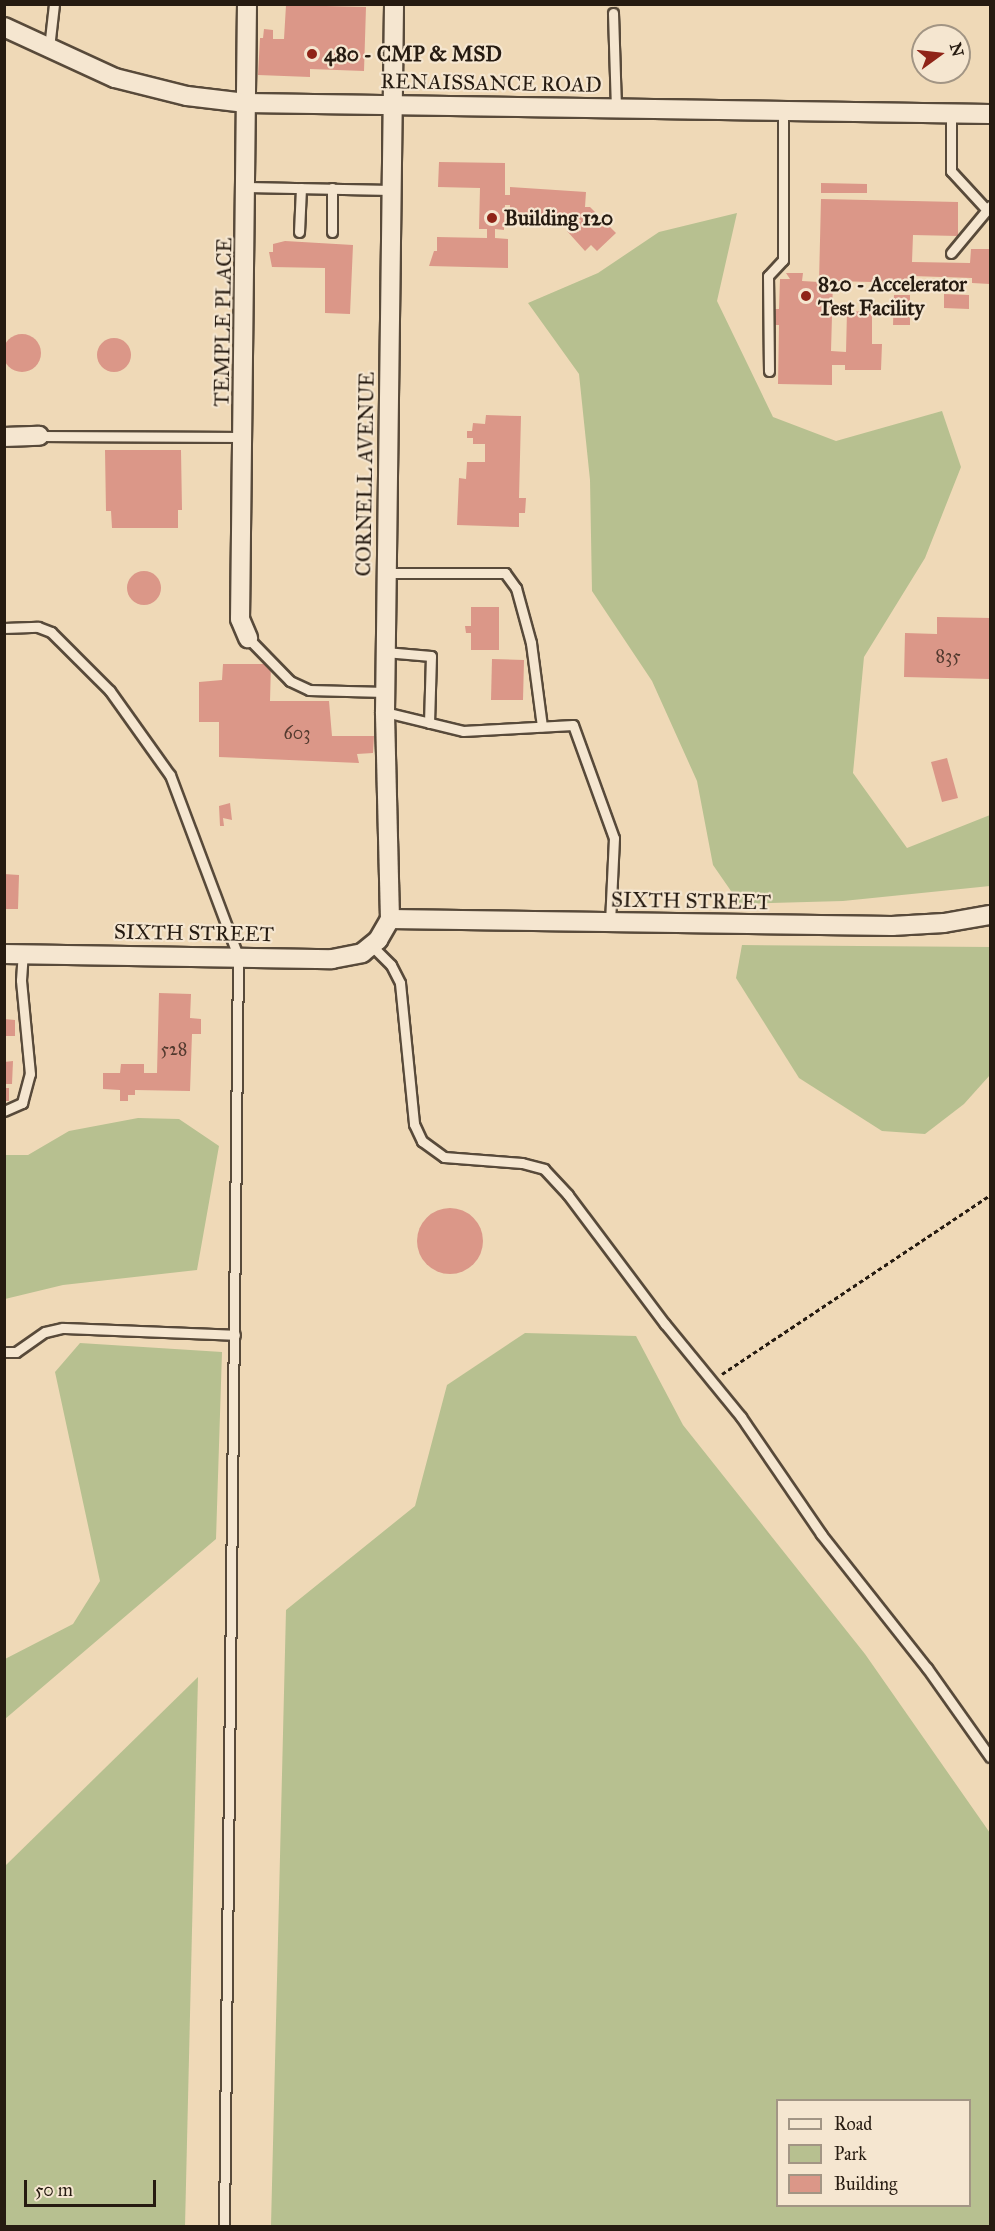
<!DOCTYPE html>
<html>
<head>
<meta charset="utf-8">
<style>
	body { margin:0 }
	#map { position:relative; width:995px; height:2231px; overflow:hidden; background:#efd9b7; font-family:"IM FELL Great Primer",serif }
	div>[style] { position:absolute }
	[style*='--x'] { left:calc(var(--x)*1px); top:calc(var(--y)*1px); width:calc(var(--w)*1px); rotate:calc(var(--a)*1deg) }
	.green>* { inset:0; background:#b7c090 }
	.building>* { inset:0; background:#db9788 }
	.round { border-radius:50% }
	.path>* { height:3px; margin-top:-1.5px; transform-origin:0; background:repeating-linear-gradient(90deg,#261b11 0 4.5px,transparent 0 7.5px) }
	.roads { filter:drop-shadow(2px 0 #584a3a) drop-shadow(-2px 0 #584a3a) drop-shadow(0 2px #584a3a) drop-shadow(0 -2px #584a3a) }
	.lane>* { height:9px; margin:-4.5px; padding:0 4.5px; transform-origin:4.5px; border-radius:4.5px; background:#f5e6d0 }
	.street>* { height:18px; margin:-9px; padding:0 9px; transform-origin:9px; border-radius:9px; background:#f5e6d0 }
	.dots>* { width:16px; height:16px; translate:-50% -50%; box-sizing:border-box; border:3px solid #f5e6d0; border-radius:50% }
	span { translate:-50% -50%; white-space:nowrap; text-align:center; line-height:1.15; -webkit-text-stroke:4.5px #f5e6d0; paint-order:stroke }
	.number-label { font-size:18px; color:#533a2f }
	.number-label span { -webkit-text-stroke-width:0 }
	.poi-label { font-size:21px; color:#261b11; font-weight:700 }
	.left { translate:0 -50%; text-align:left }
	.street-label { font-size:21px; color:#261b11 }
	.frame { position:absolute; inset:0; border:6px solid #261b11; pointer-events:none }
	.legend { position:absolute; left:776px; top:2099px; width:195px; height:108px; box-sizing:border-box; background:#f5e6d0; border:2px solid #a29584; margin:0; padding:8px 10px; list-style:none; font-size:18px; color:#261b11 }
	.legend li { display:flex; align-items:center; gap:12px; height:30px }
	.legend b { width:30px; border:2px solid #a29584 }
	.north { position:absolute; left:911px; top:24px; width:60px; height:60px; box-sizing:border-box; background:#f5e6d0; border:2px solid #a29584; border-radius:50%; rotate:75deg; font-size:16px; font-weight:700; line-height:24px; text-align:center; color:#261b11 }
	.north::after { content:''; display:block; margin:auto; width:21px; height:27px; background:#8f2418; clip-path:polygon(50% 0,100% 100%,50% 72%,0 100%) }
	.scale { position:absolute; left:24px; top:2180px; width:132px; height:27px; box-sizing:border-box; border:3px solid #261b11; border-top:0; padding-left:8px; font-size:18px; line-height:21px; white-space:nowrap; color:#261b11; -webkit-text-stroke:4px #f5e6d0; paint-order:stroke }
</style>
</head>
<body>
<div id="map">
	<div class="green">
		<div style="clip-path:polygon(737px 213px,717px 301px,773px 417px,836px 441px,942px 411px,961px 467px,925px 558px,864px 657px,853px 773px,907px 848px,990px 815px,990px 886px,843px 901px,740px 904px,713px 865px,697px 781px,652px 681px,592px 591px,590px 480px,579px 374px,528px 303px,598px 273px,659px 232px)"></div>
		<div style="clip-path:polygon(742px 945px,990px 947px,990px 1075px,964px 1104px,925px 1134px,882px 1131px,799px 1078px,736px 978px)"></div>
		<div style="clip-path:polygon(138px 1118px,179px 1119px,219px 1146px,197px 1270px,63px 1285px,5px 1299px,5px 1155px,28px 1155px,69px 1131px)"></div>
		<div style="clip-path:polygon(evenodd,525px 1333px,636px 1336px,683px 1425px,865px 1654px,990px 1833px,990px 2226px,271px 2226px,286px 1610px,415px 1506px,447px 1385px,525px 1333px,970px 2100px,970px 2206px,778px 2206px,778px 2100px,970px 2100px)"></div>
		<div style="clip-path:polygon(80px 1343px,222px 1352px,216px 1539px,5px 1719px,5px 1659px,73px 1624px,100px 1581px,55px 1372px)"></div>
		<div style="clip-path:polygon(198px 1677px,185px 2226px,5px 2226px,5px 1866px)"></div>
	</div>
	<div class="building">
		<div style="clip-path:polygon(286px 5px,366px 7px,364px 71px,310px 69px,310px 77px,258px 75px,260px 38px,263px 38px,264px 29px,273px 30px,273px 39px,284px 39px)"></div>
		<div style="clip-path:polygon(439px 162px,505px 163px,505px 195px,510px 195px,510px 187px,586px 192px,585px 207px,590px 207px,616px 233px,597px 251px,591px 245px,585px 251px,567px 231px,581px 221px,576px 215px,510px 214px,510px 205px,505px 205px,504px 230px,495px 229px,495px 238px,508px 239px,508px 268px,429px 266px,434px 251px,437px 251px,437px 237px,487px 238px,487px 229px,479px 229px,480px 188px,438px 187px)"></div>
		<div style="clip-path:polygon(821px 183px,867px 184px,867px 193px,821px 193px)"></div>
		<div style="clip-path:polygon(821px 199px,958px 202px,958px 236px,913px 235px,912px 262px,970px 263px,971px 249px,990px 249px,990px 284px,972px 283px,972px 278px,912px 276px,911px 283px,833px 281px,831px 351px,846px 352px,847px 311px,872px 312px,872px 344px,882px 344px,881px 370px,845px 370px,845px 365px,832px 365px,832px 385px,778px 384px,779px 325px,772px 325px,772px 309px,779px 309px,780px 279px,790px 279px,786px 273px,803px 273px,802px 281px,819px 282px)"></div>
		<div style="clip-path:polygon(285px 241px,353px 245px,350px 314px,325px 313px,325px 268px,272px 267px,269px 252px,273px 252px,273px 244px)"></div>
		<div style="clip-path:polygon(944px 294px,969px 295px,969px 309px,944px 308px)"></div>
		<div style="clip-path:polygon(894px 295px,910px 295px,910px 325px,893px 325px)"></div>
		<div class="round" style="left:3px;top:334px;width:38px;height:38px"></div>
		<div class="round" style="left:97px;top:338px;width:34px;height:34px"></div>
		<div style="clip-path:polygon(486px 415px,521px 416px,519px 498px,526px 498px,525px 513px,519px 513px,519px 527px,457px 525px,459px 478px,466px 479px,467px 462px,485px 462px,485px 444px,473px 444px,473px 438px,467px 438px,467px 431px,472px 431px,473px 423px,485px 424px)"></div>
		<div style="clip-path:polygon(105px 450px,181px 450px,182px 510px,178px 510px,178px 528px,112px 528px,111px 511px,106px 511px)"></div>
		<div class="round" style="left:127px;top:571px;width:34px;height:34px"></div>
		<div style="clip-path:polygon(471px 607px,499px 607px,499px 650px,471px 650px,471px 633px,466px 633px,465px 626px,471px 626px)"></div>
		<div style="clip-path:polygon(937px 617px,990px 618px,990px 679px,904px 677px,905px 633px,937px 634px)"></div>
		<div style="clip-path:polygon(492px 659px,524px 660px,523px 700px,491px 700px)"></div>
		<div style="clip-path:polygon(223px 664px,271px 664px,270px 701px,329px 701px,332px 736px,374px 736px,373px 753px,357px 754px,359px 763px,219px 757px,219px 722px,199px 722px,199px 682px,222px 680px)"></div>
		<div style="clip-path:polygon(947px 758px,958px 798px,942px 802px,931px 762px)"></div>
		<div style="clip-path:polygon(230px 803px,232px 820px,223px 818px,224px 826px,220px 826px,219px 806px)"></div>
		<div style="clip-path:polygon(4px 874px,19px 875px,18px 909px,4px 909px)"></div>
		<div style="clip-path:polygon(159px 993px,191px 994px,190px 1018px,201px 1019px,201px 1034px,192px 1034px,190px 1091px,135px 1090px,135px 1095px,128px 1095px,128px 1101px,120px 1101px,120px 1090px,103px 1089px,103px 1073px,120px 1073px,121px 1064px,144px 1064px,144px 1073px,157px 1073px)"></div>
		<div style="clip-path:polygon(4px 1019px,15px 1020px,15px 1036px,4px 1036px)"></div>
		<div style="clip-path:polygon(13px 1061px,12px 1084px,4px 1084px,4px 1062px)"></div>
		<div style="clip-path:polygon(5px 1088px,9px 1088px,9px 1101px,5px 1101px)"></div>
		<div class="round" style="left:417px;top:1208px;width:66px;height:66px"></div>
	</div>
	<div class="path">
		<div style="--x:722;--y:1374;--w:322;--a:-33.7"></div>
	</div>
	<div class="roads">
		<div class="lane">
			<div style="--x:613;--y:13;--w:94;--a:88.2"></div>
			<div style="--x:49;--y:48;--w:44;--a:-83.5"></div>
			<div style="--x:951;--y:113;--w:58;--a:90"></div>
			<div style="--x:951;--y:171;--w:53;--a:47.3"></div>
			<div style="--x:247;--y:187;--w:144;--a:1.2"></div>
			<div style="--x:332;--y:188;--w:44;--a:90"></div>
			<div style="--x:299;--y:232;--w:44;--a:-87.4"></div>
			<div style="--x:951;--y:253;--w:61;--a:-50.3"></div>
			<div style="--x:769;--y:371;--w:95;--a:-90.6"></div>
			<div style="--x:768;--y:276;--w:22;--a:-47"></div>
			<div style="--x:783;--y:260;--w:150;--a:-90"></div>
			<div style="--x:39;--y:436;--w:204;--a:0.3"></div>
			<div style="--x:386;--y:573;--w:119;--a:0"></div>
			<div style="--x:505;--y:573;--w:19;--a:54"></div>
			<div style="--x:516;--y:588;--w:57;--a:74.7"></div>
			<div style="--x:531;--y:643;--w:84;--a:82.5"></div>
			<div style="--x:4;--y:628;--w:34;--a:-2"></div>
			<div style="--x:38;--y:627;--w:14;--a:21"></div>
			<div style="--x:51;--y:632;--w:83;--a:45"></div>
			<div style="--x:110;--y:691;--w:103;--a:54.5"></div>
			<div style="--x:170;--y:775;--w:193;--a:69.4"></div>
			<div style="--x:238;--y:956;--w:1270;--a:90.63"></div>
			<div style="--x:248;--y:638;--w:60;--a:45.7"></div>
			<div style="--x:290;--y:681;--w:21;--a:25"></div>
			<div style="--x:309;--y:690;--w:76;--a:1.5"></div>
			<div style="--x:385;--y:652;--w:46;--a:5"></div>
			<div style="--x:431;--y:656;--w:67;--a:91.7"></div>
			<div style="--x:385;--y:712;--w:80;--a:13.7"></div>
			<div style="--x:463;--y:731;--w:110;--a:-3.1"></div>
			<div style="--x:573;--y:725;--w:120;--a:70.1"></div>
			<div style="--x:614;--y:838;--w:84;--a:92.7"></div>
			<div style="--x:371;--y:945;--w:28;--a:45"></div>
			<div style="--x:391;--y:965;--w:20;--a:63"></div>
			<div style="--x:400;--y:983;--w:142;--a:84.3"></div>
			<div style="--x:414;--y:1124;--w:19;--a:65"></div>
			<div style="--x:422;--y:1141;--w:27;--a:36"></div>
			<div style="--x:444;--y:1157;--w:78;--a:4.4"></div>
			<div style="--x:522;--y:1163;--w:23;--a:15"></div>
			<div style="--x:544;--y:1169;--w:35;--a:47"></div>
			<div style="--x:568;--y:1195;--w:161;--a:53.1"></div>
			<div style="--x:665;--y:1324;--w:120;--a:50.7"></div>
			<div style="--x:741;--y:1417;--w:142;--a:55.6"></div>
			<div style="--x:821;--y:1534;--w:171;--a:51.7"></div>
			<div style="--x:927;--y:1668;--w:109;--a:54.7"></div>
			<div style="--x:4;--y:1111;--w:20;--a:-24"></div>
			<div style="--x:22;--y:1103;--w:30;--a:-75"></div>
			<div style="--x:30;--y:1074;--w:94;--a:-95.5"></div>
			<div style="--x:21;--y:980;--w:26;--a:-86"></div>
			<div style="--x:4;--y:1352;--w:12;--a:0"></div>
			<div style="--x:16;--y:1352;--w:35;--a:-35"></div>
			<div style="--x:45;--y:1332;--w:18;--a:-13"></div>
			<div style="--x:63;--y:1328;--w:172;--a:2.3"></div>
		</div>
		<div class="street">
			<div style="--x:247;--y:4;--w:615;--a:90.65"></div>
			<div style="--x:240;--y:619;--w:21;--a:67"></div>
			<div style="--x:4;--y:27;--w:122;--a:24.7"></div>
			<div style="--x:115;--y:78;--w:74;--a:14"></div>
			<div style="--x:187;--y:96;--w:59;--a:6.8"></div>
			<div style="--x:246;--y:103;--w:744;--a:0.85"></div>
			<div style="--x:4;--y:437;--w:35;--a:-2"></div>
			<div style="--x:390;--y:919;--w:502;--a:0.8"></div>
			<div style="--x:892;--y:926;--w:52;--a:-3.3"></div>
			<div style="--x:944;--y:923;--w:47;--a:-9.9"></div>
			<div style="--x:4;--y:954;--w:328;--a:0.9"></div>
			<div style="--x:332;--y:959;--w:31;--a:-11"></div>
			<div style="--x:362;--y:953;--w:21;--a:-39"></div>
			<div style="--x:378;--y:940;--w:24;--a:-60"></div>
			<div style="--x:390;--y:919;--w:207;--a:-91.4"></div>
			<div style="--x:385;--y:712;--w:708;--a:-89.27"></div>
		</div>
	</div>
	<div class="dots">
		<div style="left:312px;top:54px;background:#8f2418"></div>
		<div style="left:492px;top:218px;background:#8f2418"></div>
		<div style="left:806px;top:296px;background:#8f2418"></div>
	</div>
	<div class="number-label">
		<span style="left:948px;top:656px">835</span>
		<span style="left:297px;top:733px">603</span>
		<span style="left:174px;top:1049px">528</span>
	</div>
	<div class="poi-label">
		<span class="left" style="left:324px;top:54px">480 - CMP &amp; MSD</span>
		<span class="left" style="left:504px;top:218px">Building 120</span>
		<span class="left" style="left:818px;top:296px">820 - Accelerator<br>Test Facility</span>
	</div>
	<div class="street-label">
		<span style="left:491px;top:83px;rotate:1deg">RENAISSANCE ROAD</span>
		<span style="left:223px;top:322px;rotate:-89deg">TEMPLE PLACE</span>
		<span style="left:365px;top:474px;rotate:-89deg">CORNELL AVENUE</span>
		<span style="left:691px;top:901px;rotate:1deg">SIXTH STREET</span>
		<span style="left:194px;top:933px;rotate:1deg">SIXTH STREET</span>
	</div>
	<div class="frame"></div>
	<ul class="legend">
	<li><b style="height:8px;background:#f5e6d0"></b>Road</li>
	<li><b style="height:16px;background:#b7c090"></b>Park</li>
	<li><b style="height:16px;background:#db9788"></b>Building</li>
	</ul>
	<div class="north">N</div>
	<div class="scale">50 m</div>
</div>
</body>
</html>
